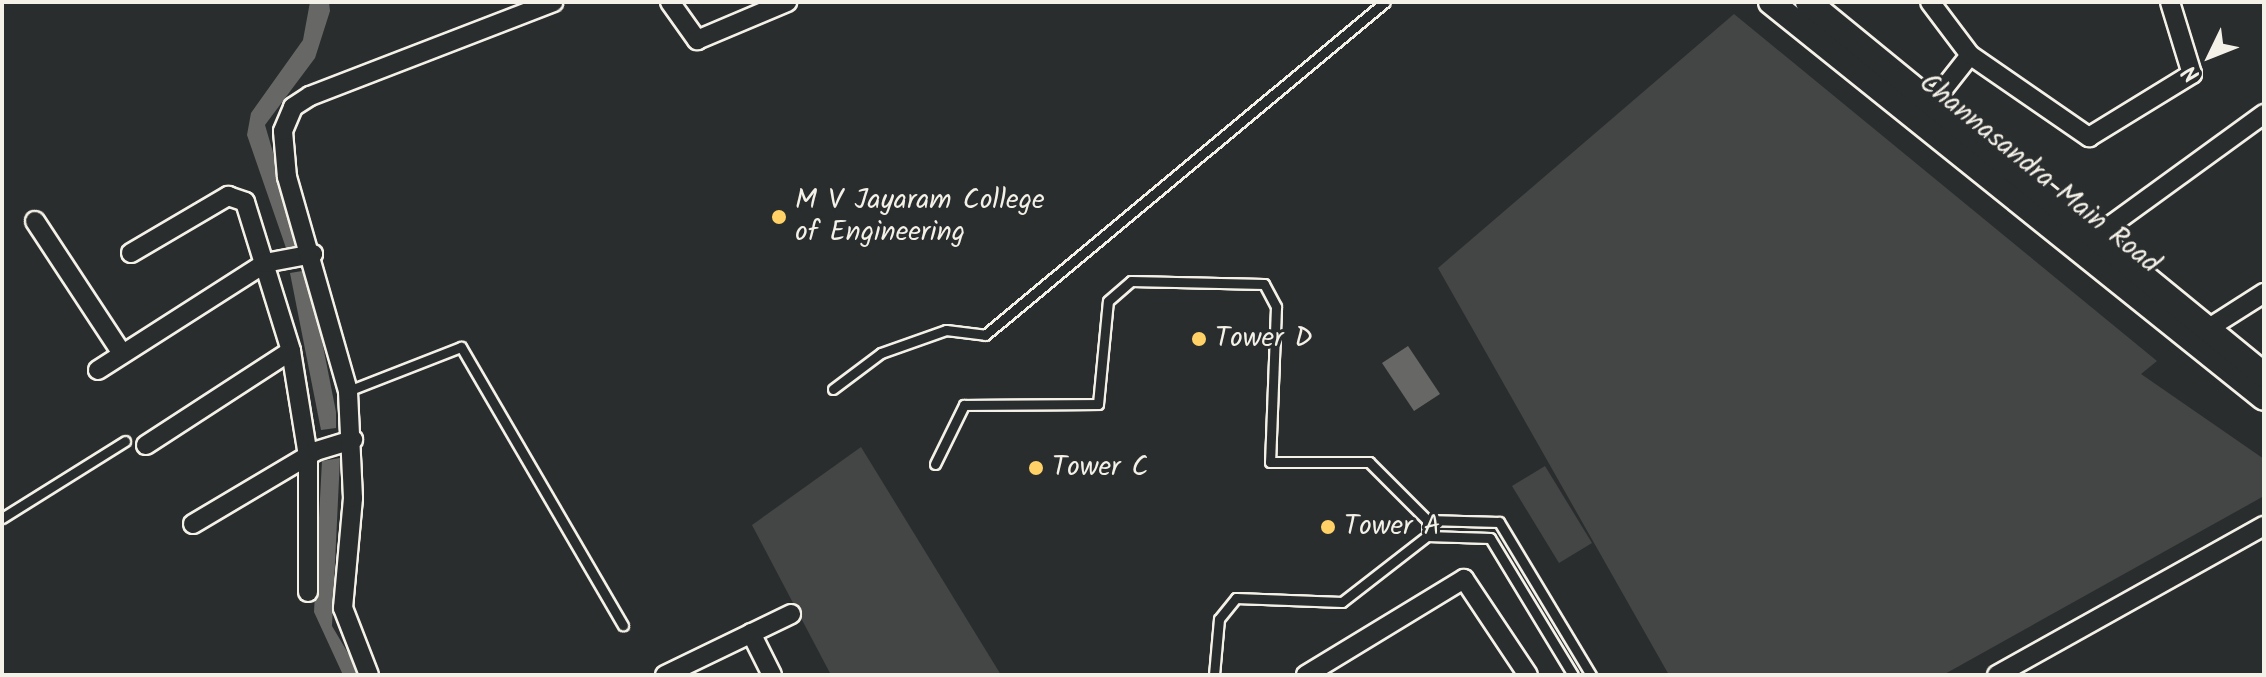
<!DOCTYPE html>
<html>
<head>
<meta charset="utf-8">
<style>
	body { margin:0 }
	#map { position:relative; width:2266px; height:677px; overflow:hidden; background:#2a2d2e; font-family:Kalam,sans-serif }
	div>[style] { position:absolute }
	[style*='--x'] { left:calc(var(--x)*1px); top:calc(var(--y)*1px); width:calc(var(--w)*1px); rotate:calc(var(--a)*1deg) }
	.green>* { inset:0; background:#444645 }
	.water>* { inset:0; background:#676866 }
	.roads { filter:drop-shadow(2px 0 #f4f1e8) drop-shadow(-2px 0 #f4f1e8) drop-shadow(0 2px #f4f1e8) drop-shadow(0 -2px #f4f1e8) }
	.service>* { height:9px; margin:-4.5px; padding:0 4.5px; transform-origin:4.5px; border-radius:4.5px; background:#2a2d2e }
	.minor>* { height:18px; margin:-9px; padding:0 9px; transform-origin:9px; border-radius:9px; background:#2a2d2e }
	.secondary>* { height:24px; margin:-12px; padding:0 12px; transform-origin:12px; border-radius:12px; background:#2a2d2e }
	.dots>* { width:22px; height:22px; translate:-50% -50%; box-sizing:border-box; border:4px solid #2a2d2e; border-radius:50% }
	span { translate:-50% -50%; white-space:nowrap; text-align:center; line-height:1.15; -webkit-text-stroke:6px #2a2d2e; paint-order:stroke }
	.street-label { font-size:28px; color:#f4f1e8 }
	.poi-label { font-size:28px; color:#f4f1e8 }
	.left { translate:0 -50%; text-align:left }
	.frame { position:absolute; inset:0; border:4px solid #f4f1e8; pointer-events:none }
	.north { position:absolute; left:2170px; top:16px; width:80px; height:80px; -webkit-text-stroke:6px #2a2d2e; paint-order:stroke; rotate:227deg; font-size:22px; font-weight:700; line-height:32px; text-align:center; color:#f4f1e8 }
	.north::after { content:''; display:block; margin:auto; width:28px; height:36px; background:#f4f1e8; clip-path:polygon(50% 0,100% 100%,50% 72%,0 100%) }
</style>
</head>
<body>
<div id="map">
	<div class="green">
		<div style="clip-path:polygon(1734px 14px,2157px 361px,2141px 374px,2264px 459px,2264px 496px,1943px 675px,1669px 675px,1438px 268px)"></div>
		<div style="clip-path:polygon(861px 447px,1001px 675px,831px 675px,752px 525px)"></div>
		<div style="clip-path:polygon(1545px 466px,1592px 543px,1559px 563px,1512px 486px)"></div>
	</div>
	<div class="water">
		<div style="clip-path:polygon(310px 2px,329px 2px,330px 11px,315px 58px,265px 125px,301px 248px,286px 248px,247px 135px,251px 113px,303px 40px)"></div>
		<div style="clip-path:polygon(308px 270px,336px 412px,336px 428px,321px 430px,290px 273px)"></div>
		<div style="clip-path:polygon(1408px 346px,1440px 394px,1414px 411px,1382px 363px)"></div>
		<div style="clip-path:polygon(340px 458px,332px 626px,361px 675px,343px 675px,314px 612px,322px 461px)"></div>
	</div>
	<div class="roads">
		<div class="service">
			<div style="--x:833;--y:389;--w:60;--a:-36.9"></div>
			<div style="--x:881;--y:353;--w:69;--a:-19.5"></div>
			<div style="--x:946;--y:330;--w:39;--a:7"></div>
			<div style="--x:985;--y:335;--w:520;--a:-39.78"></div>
			<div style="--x:348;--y:391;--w:121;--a:-21.3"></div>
			<div style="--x:461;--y:347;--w:322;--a:59.8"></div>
			<div style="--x:935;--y:464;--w:66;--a:-63.8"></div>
			<div style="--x:964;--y:405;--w:134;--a:-0.4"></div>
			<div style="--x:1098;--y:404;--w:103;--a:-84.5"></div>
			<div style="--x:1108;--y:301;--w:30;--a:-41"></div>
			<div style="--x:1131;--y:281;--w:133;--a:1.3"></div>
			<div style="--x:1264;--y:284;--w:26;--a:62"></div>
			<div style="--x:1276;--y:307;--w:155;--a:92.2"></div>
			<div style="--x:1270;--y:462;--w:99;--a:0"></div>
			<div style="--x:1369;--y:462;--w:82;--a:45"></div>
			<div style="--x:1427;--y:520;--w:16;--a:90"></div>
			<div style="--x:2;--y:518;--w:145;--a:-32"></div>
			<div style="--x:1427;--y:520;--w:72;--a:1.6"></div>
			<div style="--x:1499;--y:522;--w:179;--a:59"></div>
			<div style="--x:1214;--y:675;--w:56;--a:-84.9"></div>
			<div style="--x:1219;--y:619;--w:27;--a:-51"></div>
			<div style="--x:1236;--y:598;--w:106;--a:2.2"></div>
			<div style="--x:1342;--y:602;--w:108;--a:-37.8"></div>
			<div style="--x:1427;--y:536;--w:63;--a:1.8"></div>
			<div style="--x:1490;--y:538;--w:160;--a:58.8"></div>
		</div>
		<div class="minor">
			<div style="--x:670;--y:2;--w:47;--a:54.6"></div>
			<div style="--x:697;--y:40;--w:98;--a:-22.9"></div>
			<div style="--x:1970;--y:55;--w:145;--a:34.6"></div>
			<div style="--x:2089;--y:137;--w:121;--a:-31.5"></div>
			<div style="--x:2192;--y:74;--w:75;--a:-107"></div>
			<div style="--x:1926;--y:111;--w:71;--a:-51.8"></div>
			<div style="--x:1970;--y:55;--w:66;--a:-127"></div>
			<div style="--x:35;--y:221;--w:157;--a:56.7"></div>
			<div style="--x:2096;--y:236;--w:208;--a:-36"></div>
			<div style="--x:131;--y:253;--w:113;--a:-30.4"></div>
			<div style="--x:228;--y:196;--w:18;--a:19"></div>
			<div style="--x:245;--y:202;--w:156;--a:72.8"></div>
			<div style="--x:291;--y:351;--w:106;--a:80.8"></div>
			<div style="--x:308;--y:456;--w:136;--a:90"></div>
			<div style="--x:2209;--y:328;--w:65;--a:-32.5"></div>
			<div style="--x:98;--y:370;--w:198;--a:-32.6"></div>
			<div style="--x:265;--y:263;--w:49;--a:-10.6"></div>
			<div style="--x:146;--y:445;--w:173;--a:-33"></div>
			<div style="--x:193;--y:524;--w:143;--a:-30.7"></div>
			<div style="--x:316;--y:451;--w:39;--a:-17"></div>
			<div style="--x:751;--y:633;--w:47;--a:63.4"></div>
			<div style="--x:369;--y:675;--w:72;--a:-111.2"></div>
			<div style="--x:343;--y:608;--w:110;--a:-84.8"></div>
			<div style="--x:353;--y:498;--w:107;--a:-92.7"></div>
			<div style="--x:348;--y:391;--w:223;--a:-105.9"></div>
			<div style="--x:287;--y:177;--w:46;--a:-95"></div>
			<div style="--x:283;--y:131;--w:26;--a:-67"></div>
			<div style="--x:293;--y:107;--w:20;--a:-33"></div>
			<div style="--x:310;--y:96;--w:261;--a:-21.1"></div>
			<div style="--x:665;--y:675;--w:140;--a:-25.8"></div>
			<div style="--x:1306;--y:675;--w:185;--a:-31.3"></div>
			<div style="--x:1464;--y:579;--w:115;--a:56.3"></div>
			<div style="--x:1997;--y:675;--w:306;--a:-29.2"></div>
		</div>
		<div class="secondary">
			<div style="--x:1771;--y:2;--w:632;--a:38.77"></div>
			<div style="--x:1808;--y:2;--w:589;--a:39.28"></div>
		</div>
	</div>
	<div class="dots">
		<div style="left:779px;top:217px;background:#ffd166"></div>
		<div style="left:1199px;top:339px;background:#ffd166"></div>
		<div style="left:1036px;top:468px;background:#ffd166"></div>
		<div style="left:1328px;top:527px;background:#ffd166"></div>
	</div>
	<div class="street-label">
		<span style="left:2039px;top:174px;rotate:39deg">Channasandra Main Road</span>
	</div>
	<div class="poi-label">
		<span class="left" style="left:795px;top:217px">M V Jayaram College<br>of Engineering</span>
		<span class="left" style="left:1215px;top:339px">Tower D</span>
		<span class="left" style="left:1052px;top:468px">Tower C</span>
		<span class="left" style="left:1344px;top:527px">Tower A</span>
	</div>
	<div class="frame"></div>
	<div class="north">N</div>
</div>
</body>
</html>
